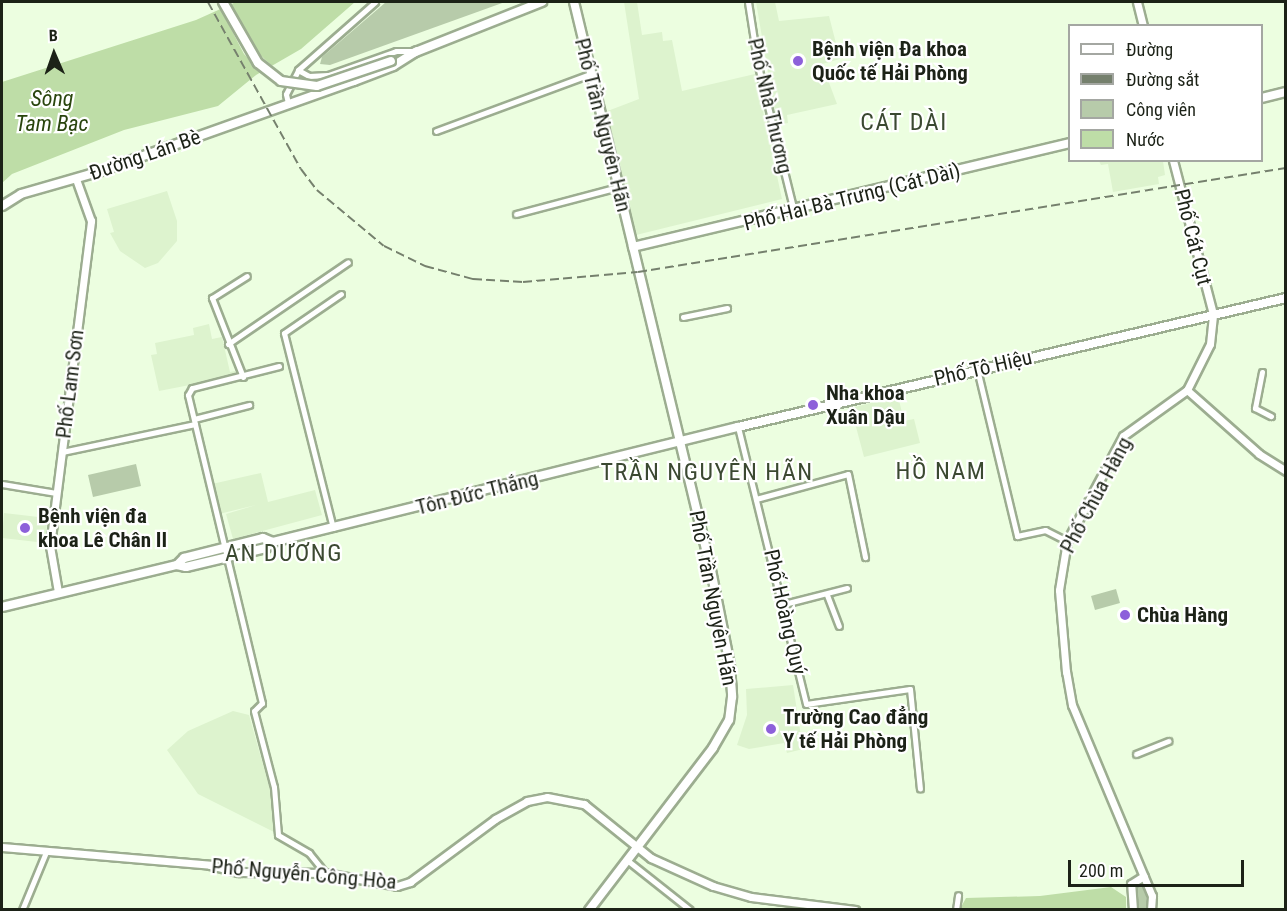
<!DOCTYPE html>
<html>
<head>
<meta charset="utf-8">
<style>
	body { margin:0 }
	#map { position:relative; width:1287px; height:911px; overflow:hidden; background:#ecfee0; font-family:"Roboto Condensed",sans-serif }
	div>[style] { position:absolute }
	[style*='--x'] { left:calc(var(--x)*1px); top:calc(var(--y)*1px); width:calc(var(--w)*1px); rotate:calc(var(--a)*1deg) }
	.built>* { inset:0; background:#ddf3ce }
	.green>* { inset:0; background:#b7cbaa }
	.water>* { inset:0; background:#bedda7 }
	.pier>* { inset:0; background:#ecfee0 }
	.roads { filter:drop-shadow(2px 0 #9cad90) drop-shadow(-2px 0 #9cad90) drop-shadow(0 2px #9cad90) drop-shadow(0 -2px #9cad90) }
	.minor>* { height:5px; margin:-2.5px; padding:0 2.5px; transform-origin:2.5px; border-radius:2.5px; background:#fff }
	.tertiary>* { height:7px; margin:-3.5px; padding:0 3.5px; transform-origin:3.5px; border-radius:3.5px; background:#fff }
	.secondary>* { height:8px; margin:-4px; padding:0 4px; transform-origin:4px; border-radius:4px; background:#fff }
	.rail>* { height:1.5px; margin-top:-0.75px; transform-origin:0; background:repeating-linear-gradient(90deg,#75806d 0 9px,transparent 0 13.5px) }
	.bridges { filter:drop-shadow(2px 0 #9cad90) drop-shadow(-2px 0 #9cad90) drop-shadow(0 2px #9cad90) drop-shadow(0 -2px #9cad90) }
	.secondary-bridge>* { height:8px; margin:-4px; padding:0 4px; transform-origin:4px; border-radius:4px; background:#fff }
	.dots>* { width:16px; height:16px; translate:-50% -50%; box-sizing:border-box; border:3px solid #fff; border-radius:50% }
	span { translate:-50% -50%; white-space:nowrap; text-align:center; line-height:1.15; -webkit-text-stroke:4.5px #fff; paint-order:stroke }
	.poi-label { font-size:21px; color:#1c2217; font-weight:700 }
	.left { translate:0 -50%; text-align:left }
	.street-label { font-size:21px; color:#1c2217 }
	.water-label { font-size:22px; color:#29450d; font-style:italic }
	.quarter-label { font-size:24px; color:#3b4931; letter-spacing:1.5px }
	.frame { position:absolute; inset:0; border:3px solid #1c2217; pointer-events:none }
	.legend { position:absolute; left:1068px; top:24px; width:195px; height:138px; box-sizing:border-box; background:#fff; border:2px solid #a4a7a2; margin:0; padding:8px 10px; list-style:none; font-size:18px; color:#1c2217 }
	.legend li { display:flex; align-items:center; gap:12px; height:30px }
	.legend b { width:30px; border:2px solid #a4a7a2 }
	.north { position:absolute; left:24px; top:24px; width:60px; height:60px; -webkit-text-stroke:4px #fff; paint-order:stroke; rotate:358deg; font-size:16px; font-weight:700; line-height:24px; text-align:center; color:#1c2217 }
	.north::after { content:''; display:block; margin:auto; width:21px; height:27px; background:#1c2217; clip-path:polygon(50% 0,100% 100%,50% 72%,0 100%) }
	.scale { position:absolute; left:1068px; top:860px; width:176px; height:27px; box-sizing:border-box; border:3px solid #1c2217; border-top:0; padding-left:8px; font-size:18px; line-height:21px; white-space:nowrap; color:#1c2217; -webkit-text-stroke:4px #fff; paint-order:stroke }
</style>
</head>
<body>
<div id="map">
	<div class="built">
		<div style="clip-path:polygon(624px 2px,637px 2px,642px 35px,662px 32px,663px 41px,672px 40px,682px 91px,755px 74px,782px 199px,636px 235px,605px 112px,639px 99px)"></div>
		<div style="clip-path:polygon(756px 2px,775px 2px,779px 21px,829px 16px,840px 59px,822px 64px,837px 104px,787px 115px,788px 123px,777px 125px)"></div>
		<div style="clip-path:polygon(1099px 161px,1163px 161px,1165px 175px,1158px 177px,1159px 184px,1113px 192px,1108px 164px,1101px 165px)"></div>
		<div style="clip-path:polygon(167px 191px,177px 221px,177px 241px,158px 263px,145px 268px,120px 251px,110px 233px,114px 232px,107px 209px)"></div>
		<div style="clip-path:polygon(209px 324px,212px 339px,222px 337px,230px 372px,235px 371px,236px 376px,159px 391px,151px 355px,157px 354px,155px 343px,194px 335px,193px 328px)"></div>
		<div style="clip-path:polygon(898px 396px,904px 421px,914px 419px,920px 443px,864px 457px,851px 408px)"></div>
		<div style="clip-path:polygon(261px 473px,268px 502px,315px 490px,322px 515px,233px 539px,226px 514px,256px 505px,219px 514px,212px 484px)"></div>
		<div style="clip-path:polygon(4px 513px,47px 518px,46px 543px,2px 538px)"></div>
		<div style="clip-path:polygon(793px 685px,803px 749px,787px 753px,784px 743px,749px 749px,737px 745px,747px 715px,746px 689px)"></div>
		<div style="clip-path:polygon(233px 711px,249px 715px,273px 800px,276px 833px,198px 794px,167px 750px,188px 731px)"></div>
	</div>
	<div class="green">
		<div style="clip-path:polygon(386px 2px,505px 2px,330px 65px,320px 64px,322px 57px)"></div>
		<div style="clip-path:polygon(136px 464px,141px 486px,93px 497px,88px 475px)"></div>
		<div style="clip-path:polygon(1116px 589px,1120px 603px,1095px 610px,1091px 596px)"></div>
		<div style="clip-path:polygon(1137px 882px,1145px 887px,1148px 909px,1137px 909px,1134px 888px)"></div>
	</div>
	<div class="water">
		<div style="clip-path:polygon(236px 2px,355px 2px,301px 49px,256px 75px,218px 106px,124px 130px,12px 174px,2px 183px,2px 82px,196px 20px)"></div>
		<div style="clip-path:polygon(1111px 887px,1126px 897px,1126px 909px,960px 909px,966px 898px,1040px 896px)"></div>
	</div>
	<div class="pier">
		<div style="clip-path:polygon(230px 2px,255px 50px,274px 68px,264px 74px,244px 54px,219px 6px)"></div>
	</div>
	<div class="roads">
		<div class="minor">
			<div style="--x:748;--y:2;--w:65;--a:81.1"></div>
			<div style="--x:758;--y:66;--w:149;--a:76.1"></div>
			<div style="--x:298;--y:70;--w:13;--a:29"></div>
			<div style="--x:309;--y:76;--w:19;--a:-3"></div>
			<div style="--x:328;--y:75;--w:72;--a:-19.4"></div>
			<div style="--x:396;--y:51;--w:19;--a:0"></div>
			<div style="--x:288;--y:103;--w:9;--a:-103"></div>
			<div style="--x:286;--y:94;--w:27;--a:-63"></div>
			<div style="--x:298;--y:70;--w:103;--a:-41.4"></div>
			<div style="--x:436;--y:131;--w:164;--a:-20.3"></div>
			<div style="--x:516;--y:214;--w:106;--a:-14.8"></div>
			<div style="--x:683;--y:317;--w:45;--a:-11.6"></div>
			<div style="--x:228;--y:344;--w:145;--a:-34.3"></div>
			<div style="--x:279;--y:366;--w:90;--a:165.8"></div>
			<div style="--x:192;--y:388;--w:8;--a:120"></div>
			<div style="--x:188;--y:395;--w:317;--a:76.5"></div>
			<div style="--x:262;--y:703;--w:11;--a:135"></div>
			<div style="--x:254;--y:711;--w:79;--a:75.3"></div>
			<div style="--x:274;--y:787;--w:48;--a:85.2"></div>
			<div style="--x:278;--y:835;--w:36;--a:30"></div>
			<div style="--x:309;--y:853;--w:26;--a:51"></div>
			<div style="--x:977;--y:369;--w:172;--a:76.5"></div>
			<div style="--x:1017;--y:536;--w:29;--a:-12"></div>
			<div style="--x:1045;--y:530;--w:25;--a:27"></div>
			<div style="--x:1262;--y:372;--w:37;--a:101"></div>
			<div style="--x:1255;--y:408;--w:18;--a:27"></div>
			<div style="--x:243;--y:377;--w:85;--a:-111.4"></div>
			<div style="--x:212;--y:298;--w:41;--a:-32.2"></div>
			<div style="--x:194;--y:419;--w:57;--a:-14.3"></div>
			<div style="--x:738;--y:427;--w:285;--a:76.2"></div>
			<div style="--x:806;--y:704;--w:105;--a:-8.2"></div>
			<div style="--x:910;--y:689;--w:100;--a:84.3"></div>
			<div style="--x:62;--y:452;--w:136;--a:-11.9"></div>
			<div style="--x:2;--y:484;--w:55;--a:9.5"></div>
			<div style="--x:756;--y:499;--w:95;--a:-15.2"></div>
			<div style="--x:848;--y:474;--w:85;--a:78.4"></div>
			<div style="--x:333;--y:528;--w:201;--a:-104.1"></div>
			<div style="--x:284;--y:333;--w:69;--a:-34.4"></div>
			<div style="--x:827;--y:595;--w:33;--a:69"></div>
			<div style="--x:784;--y:604;--w:65;--a:-14.3"></div>
			<div style="--x:1136;--y:754;--w:35;--a:-22"></div>
			<div style="--x:627;--y:860;--w:80;--a:38.4"></div>
			<div style="--x:22;--y:910;--w:63;--a:-67.5"></div>
			<div style="--x:956;--y:910;--w:15;--a:-82"></div>
		</div>
		<div class="tertiary">
			<div style="--x:1137;--y:2;--w:25;--a:76"></div>
			<div style="--x:1187;--y:390;--w:96;--a:41.6"></div>
			<div style="--x:1259;--y:454;--w:32;--a:32"></div>
			<div style="--x:58;--y:592;--w:47;--a:-99.9"></div>
			<div style="--x:50;--y:546;--w:328;--a:-82.8"></div>
			<div style="--x:91;--y:221;--w:45;--a:-109.7"></div>
			<div style="--x:2;--y:847;--w:209;--a:4.9"></div>
			<div style="--x:210;--y:865;--w:30;--a:14"></div>
			<div style="--x:239;--y:872;--w:86;--a:0.7"></div>
			<div style="--x:325;--y:873;--w:73;--a:10.2"></div>
			<div style="--x:397;--y:886;--w:14;--a:-17"></div>
			<div style="--x:410;--y:882;--w:106;--a:-36.5"></div>
			<div style="--x:495;--y:819;--w:37;--a:-29"></div>
			<div style="--x:527;--y:801;--w:20;--a:-11"></div>
			<div style="--x:547;--y:797;--w:38;--a:11"></div>
			<div style="--x:584;--y:804;--w:86;--a:38.9"></div>
			<div style="--x:651;--y:858;--w:68;--a:24.3"></div>
			<div style="--x:713;--y:886;--w:40;--a:16"></div>
			<div style="--x:751;--y:897;--w:105;--a:7.1"></div>
			<div style="--x:1133;--y:910;--w:26;--a:-94"></div>
			<div style="--x:1131;--y:884;--w:15;--a:-32"></div>
			<div style="--x:1151;--y:910;--w:14;--a:-86"></div>
			<div style="--x:1152;--y:896;--w:207;--a:-112.7"></div>
			<div style="--x:1072;--y:705;--w:34;--a:-100"></div>
			<div style="--x:1066;--y:672;--w:82;--a:-94.9"></div>
			<div style="--x:1059;--y:590;--w:50;--a:-80.7"></div>
			<div style="--x:1067;--y:541;--w:119;--a:-61.9"></div>
			<div style="--x:1123;--y:436;--w:79;--a:-35.7"></div>
			<div style="--x:1187;--y:390;--w:51;--a:-63.4"></div>
			<div style="--x:1210;--y:344;--w:30;--a:-84"></div>
			<div style="--x:1213;--y:314;--w:159;--a:-104.6"></div>
		</div>
		<div class="secondary">
			<div style="--x:574;--y:2;--w:584;--a:76.44"></div>
			<div style="--x:711;--y:570;--w:97;--a:78.7"></div>
			<div style="--x:730;--y:665;--w:32;--a:86"></div>
			<div style="--x:732;--y:697;--w:23;--a:97"></div>
			<div style="--x:729;--y:720;--w:32;--a:120"></div>
			<div style="--x:713;--y:748;--w:204;--a:127.4"></div>
			<div style="--x:413;--y:53;--w:139;--a:-21.6"></div>
			<div style="--x:1262;--y:98;--w:25;--a:-14"></div>
			<div style="--x:2;--y:206;--w:22;--a:-32"></div>
			<div style="--x:21;--y:194;--w:83;--a:-16"></div>
			<div style="--x:101;--y:171;--w:269;--a:-19.6"></div>
			<div style="--x:354;--y:81;--w:42;--a:-21"></div>
			<div style="--x:393;--y:66;--w:28;--a:-32"></div>
			<div style="--x:633;--y:247;--w:449;--a:-13.4"></div>
			<div style="--x:177;--y:565;--w:10;--a:-45"></div>
			<div style="--x:184;--y:558;--w:81;--a:-14.2"></div>
			<div style="--x:263;--y:538;--w:11;--a:22"></div>
			<div style="--x:2;--y:607;--w:180;--a:-13.5"></div>
			<div style="--x:177;--y:565;--w:9;--a:13"></div>
			<div style="--x:186;--y:567;--w:82;--a:-13.4"></div>
			<div style="--x:266;--y:548;--w:9;--a:-41"></div>
			<div style="--x:273;--y:542;--w:479;--a:-13.9"></div>
			<div style="--x:738;--y:427;--w:563;--a:-13.25"></div>
		</div>
	</div>
	<div class="rail">
		<div style="--x:208;--y:2;--w:191;--a:60.9"></div>
		<div style="--x:301;--y:169;--w:26;--a:53"></div>
		<div style="--x:317;--y:190;--w:87;--a:39.9"></div>
		<div style="--x:384;--y:246;--w:46;--a:26"></div>
		<div style="--x:425;--y:266;--w:50;--a:15.2"></div>
		<div style="--x:473;--y:279;--w:50;--a:3.4"></div>
		<div style="--x:523;--y:282;--w:115;--a:-5"></div>
		<div style="--x:638;--y:272;--w:656;--a:-9.12"></div>
	</div>
	<div class="bridges">
		<div class="secondary-bridge">
			<div style="--x:223;--y:2;--w:70;--a:60.2"></div>
			<div style="--x:258;--y:63;--w:29;--a:38"></div>
			<div style="--x:281;--y:81;--w:36;--a:8"></div>
			<div style="--x:317;--y:86;--w:78;--a:-18.7"></div>
		</div>
	</div>
	<div class="dots">
		<div style="left:798px;top:61px;background:#8d60da"></div>
		<div style="left:813px;top:405px;background:#8d60da"></div>
		<div style="left:25px;top:528px;background:#8d60da"></div>
		<div style="left:1125px;top:615px;background:#8d60da"></div>
		<div style="left:771px;top:729px;background:#8d60da"></div>
	</div>
	<div class="poi-label">
		<span class="left" style="left:812px;top:61px">Bệnh viện Đa khoa<br>Quốc tế Hải Phòng</span>
		<span class="left" style="left:826px;top:405px">Nha khoa<br>Xuân Dậu</span>
		<span class="left" style="left:38px;top:528px">Bệnh viện đa<br>khoa Lê Chân II</span>
		<span class="left" style="left:1137px;top:615px">Chùa Hàng</span>
		<span class="left" style="left:783px;top:729px">Trường Cao đẳng<br>Y tế Hải Phòng</span>
	</div>
	<div class="street-label">
		<span style="left:770px;top:106px;rotate:77deg">Phố Nhà Thương</span>
		<span style="left:603px;top:125px;rotate:76deg">Phố Trần Nguyên Hãn</span>
		<span style="left:145px;top:155px;rotate:-19deg">Đường Lán Bè</span>
		<span style="left:852px;top:197px;rotate:-14deg">Phố Hai Bà Trưng (Cát Dài)</span>
		<span style="left:1193px;top:237px;rotate:76deg">Phố Cát Cụt</span>
		<span style="left:983px;top:368px;rotate:-13deg">Phố Tô Hiệu</span>
		<span style="left:70px;top:384px;rotate:-83deg">Phố Lam Sơn</span>
		<span style="left:477px;top:493px;rotate:-14deg">Tôn Đức Thắng</span>
		<span style="left:1096px;top:495px;rotate:-62deg">Phố Chùa Hàng</span>
		<span style="left:713px;top:598px;rotate:79deg">Phố Trần Nguyên Hãn</span>
		<span style="left:785px;top:612px;rotate:77deg">Phố Hoàng Quý</span>
		<span style="left:304px;top:874px;rotate:5deg">Phố Nguyễn Công Hòa</span>
	</div>
	<div class="water-label">
		<span style="left:52px;top:111px">Sông<br>Tam Bạc</span>
	</div>
	<div class="quarter-label">
		<span style="left:904px;top:123px">CÁT DÀI</span>
		<span style="left:941px;top:472px">HỒ NAM</span>
		<span style="left:707px;top:473px">TRẦN NGUYÊN HÃN</span>
		<span style="left:284px;top:554px">AN DƯƠNG</span>
	</div>
	<div class="frame"></div>
	<ul class="legend">
	<li><b style="height:8px;background:#fff"></b>Đường</li>
	<li><b style="height:8px;background:#75806d"></b>Đường sắt</li>
	<li><b style="height:16px;background:#b7cbaa"></b>Công viên</li>
	<li><b style="height:16px;background:#bedda7"></b>Nước</li>
	</ul>
	<div class="north">B</div>
	<div class="scale">200 m</div>
</div>
</body>
</html>
